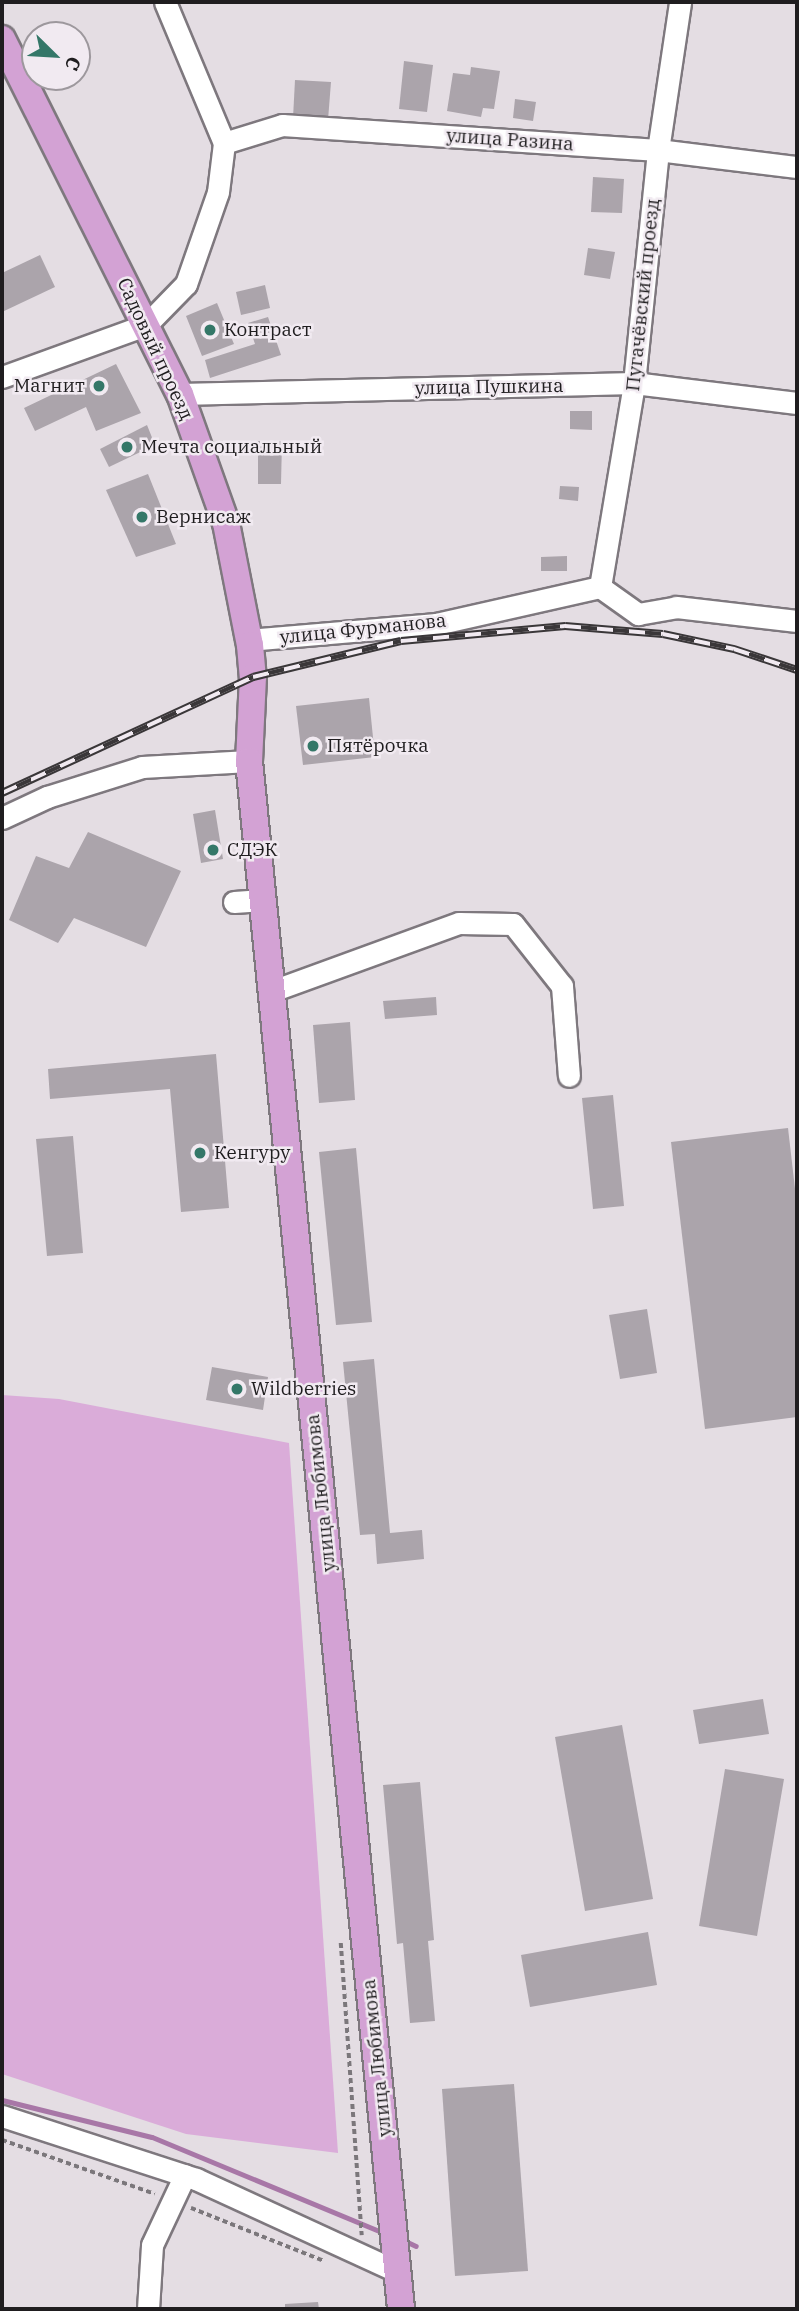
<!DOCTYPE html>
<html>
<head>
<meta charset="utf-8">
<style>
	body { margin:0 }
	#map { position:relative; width:799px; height:2311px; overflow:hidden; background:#e4dde3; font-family:"IBM Plex Serif",serif }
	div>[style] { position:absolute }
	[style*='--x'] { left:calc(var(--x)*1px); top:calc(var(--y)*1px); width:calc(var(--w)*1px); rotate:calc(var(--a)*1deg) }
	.green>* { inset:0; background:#daacd9 }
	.stream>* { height:5px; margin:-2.5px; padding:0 2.5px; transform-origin:2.5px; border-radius:2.5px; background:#a877a7 }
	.building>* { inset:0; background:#aba4ab }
	.path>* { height:3.5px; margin-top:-1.75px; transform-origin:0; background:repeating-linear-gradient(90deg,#7b777b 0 5px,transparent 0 8.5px) }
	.roads { filter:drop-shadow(2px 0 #7e787e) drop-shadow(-2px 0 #7e787e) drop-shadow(0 2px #7e787e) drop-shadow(0 -2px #7e787e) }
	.minor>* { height:21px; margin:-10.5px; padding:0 10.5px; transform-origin:10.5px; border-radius:10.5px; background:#fff }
	.major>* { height:26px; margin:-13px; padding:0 13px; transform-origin:13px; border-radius:13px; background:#d3a2d4 }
	.rail>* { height:8px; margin-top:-4px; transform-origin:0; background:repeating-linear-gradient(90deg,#f1eaf1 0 16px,#3a3739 0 32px); box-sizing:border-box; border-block:2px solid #3a3739 }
	.dots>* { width:19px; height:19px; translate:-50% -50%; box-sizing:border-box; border:4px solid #f1eaf1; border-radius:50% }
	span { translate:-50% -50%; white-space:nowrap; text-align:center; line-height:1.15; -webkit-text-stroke:5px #f1eaf1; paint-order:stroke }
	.street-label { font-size:19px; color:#1f1d1f }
	.poi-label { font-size:19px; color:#1f1d1f }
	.left { translate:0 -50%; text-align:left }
	.right { translate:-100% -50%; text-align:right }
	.frame { position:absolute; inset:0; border:4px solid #1f1d1f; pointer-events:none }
	.north { position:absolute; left:21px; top:21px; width:70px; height:70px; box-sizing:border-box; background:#f1eaf1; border:2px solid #9d989d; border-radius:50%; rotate:114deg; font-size:19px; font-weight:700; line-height:28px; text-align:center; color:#1f1d1f }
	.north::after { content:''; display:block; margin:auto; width:24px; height:32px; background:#347768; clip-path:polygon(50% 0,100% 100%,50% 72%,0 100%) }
</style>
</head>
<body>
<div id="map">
	<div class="green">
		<div style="clip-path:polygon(2px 1395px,59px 1399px,289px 1443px,338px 2153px,186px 2134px,2px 2074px)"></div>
	</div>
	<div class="stream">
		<div style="--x:2;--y:2100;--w:154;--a:13.9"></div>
		<div style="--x:152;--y:2137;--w:251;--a:22.5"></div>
		<div style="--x:403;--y:2240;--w:14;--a:25"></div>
	</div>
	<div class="building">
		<div style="clip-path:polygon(404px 61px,433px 65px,427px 112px,399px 109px)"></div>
		<div style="clip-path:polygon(471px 67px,500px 71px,494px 109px,483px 108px,481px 117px,447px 111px,453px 73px,470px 75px)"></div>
		<div style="clip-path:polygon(295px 80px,331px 82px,328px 120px,293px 118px)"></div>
		<div style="clip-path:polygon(515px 99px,536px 102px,533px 121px,513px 118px)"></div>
		<div style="clip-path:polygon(593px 177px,624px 179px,622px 213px,591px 212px)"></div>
		<div style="clip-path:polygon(588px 248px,615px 252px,610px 279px,584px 275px)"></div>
		<div style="clip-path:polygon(40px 255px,55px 287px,2px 312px,2px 273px)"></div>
		<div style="clip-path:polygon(265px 285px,270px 308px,241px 315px,236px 292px)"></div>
		<div style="clip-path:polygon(217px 303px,234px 344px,202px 356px,186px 316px)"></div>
		<div style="clip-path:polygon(268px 317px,281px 355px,210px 378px,205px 360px,255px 344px,248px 323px)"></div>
		<div style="clip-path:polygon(116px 364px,141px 413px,96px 431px,86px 407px,35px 431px,24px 408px)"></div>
		<div style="clip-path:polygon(570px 411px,592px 411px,592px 430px,570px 429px)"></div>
		<div style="clip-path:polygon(147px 425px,155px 445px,109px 467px,100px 449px)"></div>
		<div style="clip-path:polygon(258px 441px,282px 441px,281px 484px,258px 484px)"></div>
		<div style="clip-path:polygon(148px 474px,176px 544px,136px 557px,106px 490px)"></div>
		<div style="clip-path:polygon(560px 486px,579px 487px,578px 501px,559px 499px)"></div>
		<div style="clip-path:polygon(567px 556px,567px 571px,541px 571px,541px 557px)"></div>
		<div style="clip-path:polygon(369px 698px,375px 757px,303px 765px,296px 706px)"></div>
		<div style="clip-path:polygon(215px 810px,223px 859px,201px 863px,193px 814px)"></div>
		<div style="clip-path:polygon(88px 832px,181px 871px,146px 947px,74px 918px,58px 943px,9px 920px,36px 856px,69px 868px)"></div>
		<div style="clip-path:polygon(436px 997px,437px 1015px,385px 1019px,383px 1001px)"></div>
		<div style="clip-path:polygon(350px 1022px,355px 1100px,319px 1103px,313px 1025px)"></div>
		<div style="clip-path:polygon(216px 1054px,229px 1208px,181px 1212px,170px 1089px,50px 1099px,48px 1069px)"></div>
		<div style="clip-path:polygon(613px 1095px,624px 1206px,593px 1209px,582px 1098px)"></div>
		<div style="clip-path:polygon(788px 1128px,797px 1206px,797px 1417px,705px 1429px,671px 1142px)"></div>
		<div style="clip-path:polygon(73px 1136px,83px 1253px,47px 1256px,36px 1139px)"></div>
		<div style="clip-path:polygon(356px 1148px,372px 1322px,336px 1325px,319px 1152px)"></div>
		<div style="clip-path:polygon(647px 1309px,657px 1373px,620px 1379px,609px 1315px)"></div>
		<div style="clip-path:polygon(374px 1359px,390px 1533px,422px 1530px,424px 1559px,377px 1564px,375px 1534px,360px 1535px,343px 1362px)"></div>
		<div style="clip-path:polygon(212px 1367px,268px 1377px,263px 1410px,206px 1400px)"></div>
		<div style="clip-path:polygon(763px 1699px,769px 1734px,699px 1744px,693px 1710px)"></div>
		<div style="clip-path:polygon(622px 1725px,653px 1899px,585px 1911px,555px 1737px)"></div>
		<div style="clip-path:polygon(725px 1769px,784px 1779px,757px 1936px,699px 1926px)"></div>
		<div style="clip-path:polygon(420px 1782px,434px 1940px,428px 1941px,435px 2021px,410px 2023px,403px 1943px,397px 1944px,383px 1785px)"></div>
		<div style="clip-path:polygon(648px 1932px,657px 1985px,530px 2007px,521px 1955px)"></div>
		<div style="clip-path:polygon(514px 2084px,528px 2271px,455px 2276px,442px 2089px)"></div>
		<div style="clip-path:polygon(318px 2302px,319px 2309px,285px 2309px,285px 2304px)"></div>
	</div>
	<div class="path">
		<div style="--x:341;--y:1943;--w:293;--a:85.9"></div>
		<div style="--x:2;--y:2140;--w:162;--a:19.4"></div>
		<div style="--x:191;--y:2208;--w:143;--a:21.7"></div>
	</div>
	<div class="roads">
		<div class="minor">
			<div style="--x:224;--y:143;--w:61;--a:-17.2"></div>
			<div style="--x:282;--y:125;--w:377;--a:3.8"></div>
			<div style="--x:658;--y:150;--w:140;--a:7"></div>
			<div style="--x:2;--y:377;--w:153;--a:-19.9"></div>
			<div style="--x:146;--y:325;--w:57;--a:-45.7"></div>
			<div style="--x:186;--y:284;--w:97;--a:-70.8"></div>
			<div style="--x:218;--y:192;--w:49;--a:-83"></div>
			<div style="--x:224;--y:143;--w:153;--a:-112.7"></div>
			<div style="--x:180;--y:394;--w:454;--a:-1.4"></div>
			<div style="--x:634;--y:383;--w:164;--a:7"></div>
			<div style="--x:600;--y:587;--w:207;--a:-80.5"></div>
			<div style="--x:634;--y:383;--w:234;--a:-84.1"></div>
			<div style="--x:658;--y:150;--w:150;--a:-81.5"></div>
			<div style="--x:600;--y:587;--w:47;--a:35.4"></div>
			<div style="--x:638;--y:614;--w:39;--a:-10"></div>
			<div style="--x:676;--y:607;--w:122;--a:6.6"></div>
			<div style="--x:248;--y:640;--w:189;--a:-4.9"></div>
			<div style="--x:436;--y:624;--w:168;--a:-12.7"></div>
			<div style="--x:2;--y:818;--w:50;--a:-25"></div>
			<div style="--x:47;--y:797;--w:100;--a:-17.5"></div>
			<div style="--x:142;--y:767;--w:107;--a:-3.2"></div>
			<div style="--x:234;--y:902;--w:29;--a:-4"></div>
			<div style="--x:272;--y:991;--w:199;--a:-20"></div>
			<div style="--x:459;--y:923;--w:54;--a:1.1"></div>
			<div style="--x:513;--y:924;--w:79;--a:51.7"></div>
			<div style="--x:562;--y:986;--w:90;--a:85.6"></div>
			<div style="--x:2;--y:2116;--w:204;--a:18"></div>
			<div style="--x:196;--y:2179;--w:220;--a:24.7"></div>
			<div style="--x:148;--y:2309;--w:64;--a:-86.4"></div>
			<div style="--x:152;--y:2245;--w:77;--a:-64.8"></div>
		</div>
		<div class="major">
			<div style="--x:2;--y:39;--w:397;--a:63.4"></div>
			<div style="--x:180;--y:394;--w:137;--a:70.4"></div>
			<div style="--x:226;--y:523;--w:124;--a:78.9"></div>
			<div style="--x:250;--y:645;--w:32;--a:85"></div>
			<div style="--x:253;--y:677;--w:84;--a:92.7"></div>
			<div style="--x:249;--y:761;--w:1555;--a:84.39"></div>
		</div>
	</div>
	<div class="rail">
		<div style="--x:2;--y:793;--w:277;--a:-24.8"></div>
		<div style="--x:253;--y:677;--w:152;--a:-13.7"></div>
		<div style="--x:401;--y:641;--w:165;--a:-5.2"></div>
		<div style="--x:565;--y:626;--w:98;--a:4.7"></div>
		<div style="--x:663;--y:634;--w:73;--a:11.9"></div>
		<div style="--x:734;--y:649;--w:66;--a:18.4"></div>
	</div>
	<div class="dots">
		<div style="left:210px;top:330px;background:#347768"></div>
		<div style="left:99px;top:386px;background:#347768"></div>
		<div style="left:127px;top:447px;background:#347768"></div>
		<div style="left:142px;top:517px;background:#347768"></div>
		<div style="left:313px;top:746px;background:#347768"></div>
		<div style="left:213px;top:850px;background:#347768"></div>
		<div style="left:200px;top:1153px;background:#347768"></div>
		<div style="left:237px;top:1389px;background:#347768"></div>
	</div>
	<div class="street-label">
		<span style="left:510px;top:140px;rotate:4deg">улица Разина</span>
		<span style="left:643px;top:295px;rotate:-84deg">Пугачёвский проезд</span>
		<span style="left:155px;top:349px;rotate:65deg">Садовый проезд</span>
		<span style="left:489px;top:387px;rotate:-1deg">улица Пушкина</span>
		<span style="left:363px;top:629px;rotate:-6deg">улица Фурманова</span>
		<span style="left:321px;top:1493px;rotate:-96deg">улица Любимова</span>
		<span style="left:377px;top:2058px;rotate:-96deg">улица Любимова</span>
	</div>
	<div class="poi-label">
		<span class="left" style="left:224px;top:330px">Контраст</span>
		<span class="right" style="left:85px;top:386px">Магнит</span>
		<span class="left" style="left:141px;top:447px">Мечта социальный</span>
		<span class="left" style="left:156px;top:517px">Вернисаж</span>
		<span class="left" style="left:327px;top:746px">Пятёрочка</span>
		<span class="left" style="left:227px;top:850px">СДЭК</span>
		<span class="left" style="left:214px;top:1153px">Кенгуру</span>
		<span class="left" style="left:251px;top:1389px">Wildberries</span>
	</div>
	<div class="frame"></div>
	<div class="north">С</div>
</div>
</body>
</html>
